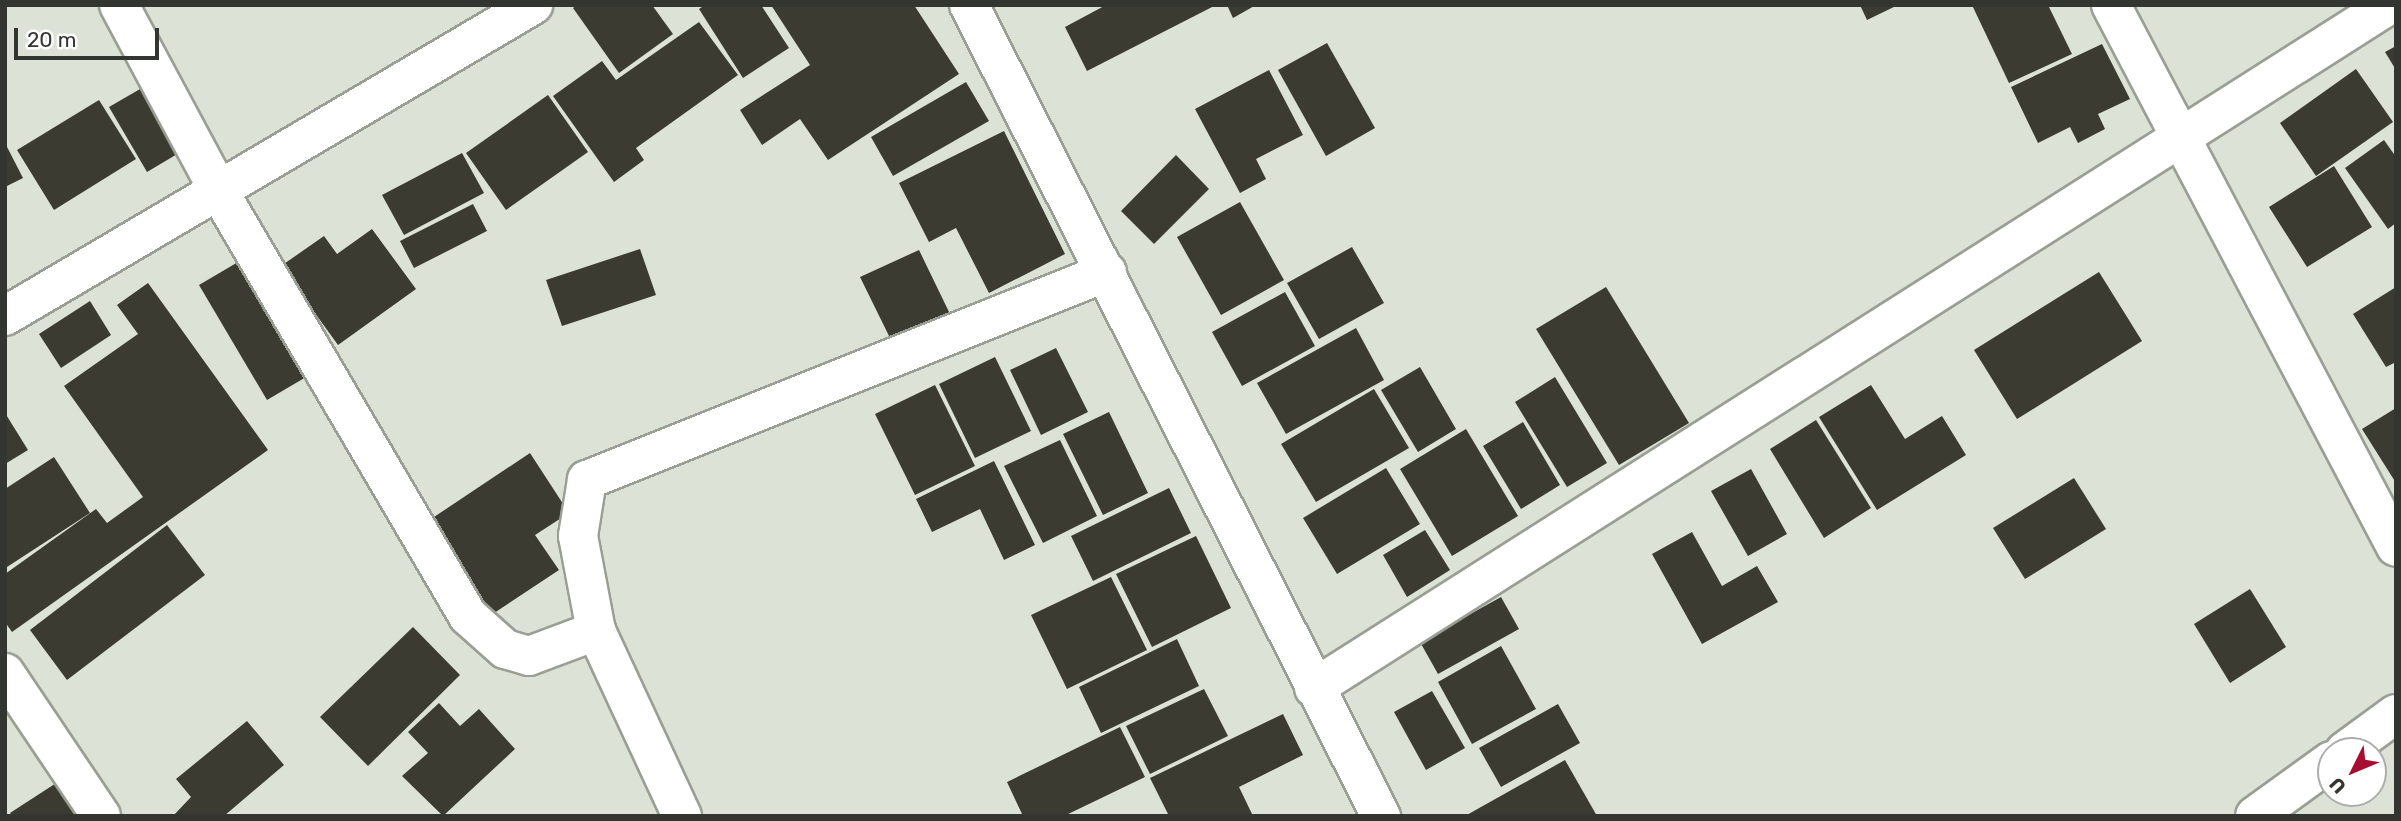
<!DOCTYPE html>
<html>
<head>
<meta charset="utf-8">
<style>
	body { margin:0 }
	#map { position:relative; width:2401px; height:821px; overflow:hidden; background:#dce2d6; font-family:Rubik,sans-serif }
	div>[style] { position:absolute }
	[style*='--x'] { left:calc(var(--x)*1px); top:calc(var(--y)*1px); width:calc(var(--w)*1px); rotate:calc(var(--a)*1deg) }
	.building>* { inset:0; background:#3b3b31 }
	.roads { filter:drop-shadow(2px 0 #999f93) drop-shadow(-2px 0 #999f93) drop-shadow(0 2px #999f93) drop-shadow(0 -2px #999f93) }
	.minor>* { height:38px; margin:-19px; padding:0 19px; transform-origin:19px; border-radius:19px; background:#fff }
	span { translate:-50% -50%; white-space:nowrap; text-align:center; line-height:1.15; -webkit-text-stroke:7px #fff; paint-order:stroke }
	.frame { position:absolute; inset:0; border:7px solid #333530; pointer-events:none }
	.north { position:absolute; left:2317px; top:737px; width:70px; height:70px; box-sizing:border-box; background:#fff; border:2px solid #adaeac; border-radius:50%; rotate:227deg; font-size:19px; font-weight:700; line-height:28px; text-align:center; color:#333530 }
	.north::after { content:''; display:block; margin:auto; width:24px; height:32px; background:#a70f30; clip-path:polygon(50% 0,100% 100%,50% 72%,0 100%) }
	.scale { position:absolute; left:14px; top:28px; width:145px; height:32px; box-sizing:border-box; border:4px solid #333530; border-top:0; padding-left:9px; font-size:21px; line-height:24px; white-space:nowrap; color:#333530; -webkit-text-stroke:5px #fff; paint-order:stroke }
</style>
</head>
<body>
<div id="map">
	<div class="building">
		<div style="clip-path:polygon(577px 5px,652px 5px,673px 34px,619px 73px,573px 8px)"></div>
		<div style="clip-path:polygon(705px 5px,761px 5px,789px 48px,743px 78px,699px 9px)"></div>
		<div style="clip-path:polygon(771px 5px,914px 5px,959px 74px,828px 160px,800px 119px,762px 145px,740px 110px,810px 65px)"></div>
		<div style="clip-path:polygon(1106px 5px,1216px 5px,1087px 71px,1065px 27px)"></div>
		<div style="clip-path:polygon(1227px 5px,1256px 5px,1233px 18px)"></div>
		<div style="clip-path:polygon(1860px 5px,1898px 5px,1867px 20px)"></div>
		<div style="clip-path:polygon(1972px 5px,2048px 5px,2072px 54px,2009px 83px)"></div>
		<div style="clip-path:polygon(699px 22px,738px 75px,636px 148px,644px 160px,614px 182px,553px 96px,602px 61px,616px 80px)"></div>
		<div style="clip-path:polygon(1327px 43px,1375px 128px,1326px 156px,1278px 70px)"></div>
		<div style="clip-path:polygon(2102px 44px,2130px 99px,2098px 114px,2105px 129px,2078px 143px,2070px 127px,2038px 143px,2011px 87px)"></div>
		<div style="clip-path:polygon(2396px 46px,2396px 70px,2385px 52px)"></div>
		<div style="clip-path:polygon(2356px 69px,2393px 122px,2316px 176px,2280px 123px)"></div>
		<div style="clip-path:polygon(1269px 70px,1303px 135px,1256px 159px,1266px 179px,1240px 193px,1195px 109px)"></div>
		<div style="clip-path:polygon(966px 82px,989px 121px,893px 176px,871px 137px)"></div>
		<div style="clip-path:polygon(147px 85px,184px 150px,147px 172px,109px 107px)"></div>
		<div style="clip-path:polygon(548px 95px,588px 152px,506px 210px,466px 153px)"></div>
		<div style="clip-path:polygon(99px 100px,136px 159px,54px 210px,17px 150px)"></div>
		<div style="clip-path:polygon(1004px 131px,1065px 254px,989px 293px,956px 228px,929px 242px,899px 183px)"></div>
		<div style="clip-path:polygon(2384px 140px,2396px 157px,2396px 223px,2388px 229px,2345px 168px)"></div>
		<div style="clip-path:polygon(5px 143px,23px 178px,5px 187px)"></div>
		<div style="clip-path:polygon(462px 153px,484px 193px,404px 235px,382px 195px)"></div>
		<div style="clip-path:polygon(1176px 155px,1209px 189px,1154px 244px,1121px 211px)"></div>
		<div style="clip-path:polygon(2334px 166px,2372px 227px,2307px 267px,2269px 207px)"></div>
		<div style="clip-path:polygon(1240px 202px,1284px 280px,1221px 315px,1177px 237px)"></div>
		<div style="clip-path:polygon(473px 204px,487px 231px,414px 268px,400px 241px)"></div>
		<div style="clip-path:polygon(372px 229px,416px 289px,338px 345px,281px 266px,324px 236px,337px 254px)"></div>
		<div style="clip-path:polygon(1352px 247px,1384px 303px,1319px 339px,1287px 283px)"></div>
		<div style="clip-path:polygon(640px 249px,656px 295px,562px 326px,546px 280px)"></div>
		<div style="clip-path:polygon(919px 250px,950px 314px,892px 342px,860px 277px)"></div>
		<div style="clip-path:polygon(250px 255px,318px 370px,267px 400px,199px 285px)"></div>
		<div style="clip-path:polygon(2099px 272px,2142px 341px,2017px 419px,1974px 350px)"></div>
		<div style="clip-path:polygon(148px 283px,268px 450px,12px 632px,5px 622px,5px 574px,96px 509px,107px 523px,143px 497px,64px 386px,138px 334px,117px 305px)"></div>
		<div style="clip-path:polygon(1606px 287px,1689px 423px,1619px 465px,1536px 329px)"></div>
		<div style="clip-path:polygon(2396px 287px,2396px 362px,2386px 367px,2353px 314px)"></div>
		<div style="clip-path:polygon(1285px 292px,1315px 346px,1242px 386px,1212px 332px)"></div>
		<div style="clip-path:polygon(90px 301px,111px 335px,61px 368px,39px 334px)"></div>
		<div style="clip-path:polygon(1356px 328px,1384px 380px,1286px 434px,1257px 383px)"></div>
		<div style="clip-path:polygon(1056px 348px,1088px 412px,1041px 435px,1010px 370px)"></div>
		<div style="clip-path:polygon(995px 357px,1031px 431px,975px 458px,939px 384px)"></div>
		<div style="clip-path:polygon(1420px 367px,1456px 429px,1418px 452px,1381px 390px)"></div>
		<div style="clip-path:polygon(1555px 377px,1607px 463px,1567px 487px,1515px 402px)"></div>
		<div style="clip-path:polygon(935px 385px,975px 466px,915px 495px,875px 414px)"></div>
		<div style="clip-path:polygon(1871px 385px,1905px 439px,1942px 416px,1966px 455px,1877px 510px,1819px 417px)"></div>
		<div style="clip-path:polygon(1374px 389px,1409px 448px,1316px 502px,1281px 444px)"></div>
		<div style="clip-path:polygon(2396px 408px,2396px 483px,2362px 429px)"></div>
		<div style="clip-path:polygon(1109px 412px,1148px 493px,1103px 515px,1063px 434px)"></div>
		<div style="clip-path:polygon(5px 413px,28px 450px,5px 464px)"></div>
		<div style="clip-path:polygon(1816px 420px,1871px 508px,1824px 538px,1770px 449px)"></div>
		<div style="clip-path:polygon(1523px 422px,1560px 485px,1521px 509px,1483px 446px)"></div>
		<div style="clip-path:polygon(1466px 429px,1518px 516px,1452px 556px,1400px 469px)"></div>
		<div style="clip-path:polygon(1060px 440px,1097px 516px,1043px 543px,1004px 466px)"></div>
		<div style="clip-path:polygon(530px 453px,569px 513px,535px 535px,559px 570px,482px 621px,419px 527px)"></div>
		<div style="clip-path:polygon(54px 457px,90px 513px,7px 567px,5px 489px)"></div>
		<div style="clip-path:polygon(994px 461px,1035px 545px,1004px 560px,980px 509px,932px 532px,916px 499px)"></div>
		<div style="clip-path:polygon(1386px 468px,1420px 524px,1337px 574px,1303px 518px)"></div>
		<div style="clip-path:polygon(1751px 469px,1787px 534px,1748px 556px,1711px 491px)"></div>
		<div style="clip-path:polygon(2074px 478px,2106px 529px,2025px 579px,1993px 528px)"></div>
		<div style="clip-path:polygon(1169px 488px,1191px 533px,1093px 581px,1071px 536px)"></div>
		<div style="clip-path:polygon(167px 525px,205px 575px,67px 680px,30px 630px)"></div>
		<div style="clip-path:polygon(1425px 530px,1450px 570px,1407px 597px,1383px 555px)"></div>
		<div style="clip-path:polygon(1692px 532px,1722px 586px,1757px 566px,1778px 602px,1702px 644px,1652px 554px)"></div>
		<div style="clip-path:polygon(1196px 536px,1231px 608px,1152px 647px,1116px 574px)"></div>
		<div style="clip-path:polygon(1111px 577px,1147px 650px,1067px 689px,1031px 615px)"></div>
		<div style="clip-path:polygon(2250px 589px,2286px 647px,2230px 683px,2194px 624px)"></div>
		<div style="clip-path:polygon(1501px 597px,1519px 629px,1438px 674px,1420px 642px)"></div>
		<div style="clip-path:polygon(413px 627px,460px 675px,368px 766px,320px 717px)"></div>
		<div style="clip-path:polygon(1177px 639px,1199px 686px,1101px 733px,1079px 687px)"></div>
		<div style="clip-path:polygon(1501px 646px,1536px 709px,1472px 744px,1438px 682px)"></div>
		<div style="clip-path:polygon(1204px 689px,1228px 736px,1150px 774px,1126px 726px)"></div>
		<div style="clip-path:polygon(1432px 691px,1465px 748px,1426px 770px,1394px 712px)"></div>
		<div style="clip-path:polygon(439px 703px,460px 726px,479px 709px,515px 749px,443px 816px,402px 776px,428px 753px,408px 732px)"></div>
		<div style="clip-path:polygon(1558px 704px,1580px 743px,1501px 787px,1479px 748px)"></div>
		<div style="clip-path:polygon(1283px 714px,1303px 755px,1239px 787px,1253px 816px,1169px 816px,1150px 778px)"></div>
		<div style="clip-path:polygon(247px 721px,284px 765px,224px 816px,173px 816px,191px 797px,176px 779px)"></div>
		<div style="clip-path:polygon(1120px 727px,1145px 777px,1064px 816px,1023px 816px,1007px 782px)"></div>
		<div style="clip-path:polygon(1565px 760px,1597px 816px,1465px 816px)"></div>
		<div style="clip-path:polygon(67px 776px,92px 816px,12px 816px,10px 813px)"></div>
	</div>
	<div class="roads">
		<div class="minor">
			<div style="--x:119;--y:5;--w:210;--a:61.8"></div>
			<div style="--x:218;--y:190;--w:494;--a:59.6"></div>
			<div style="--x:468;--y:616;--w:50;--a:41.7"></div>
			<div style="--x:505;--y:649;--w:25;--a:16"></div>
			<div style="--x:529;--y:656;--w:72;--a:-20.5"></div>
			<div style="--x:969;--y:5;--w:910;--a:63.07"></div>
			<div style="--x:2111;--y:5;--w:612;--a:62.26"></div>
			<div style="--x:5;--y:316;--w:613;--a:-30.5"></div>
			<div style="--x:5;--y:673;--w:172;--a:56.1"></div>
			<div style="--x:1314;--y:688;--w:1274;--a:-32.43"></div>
			<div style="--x:2345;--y:751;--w:63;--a:-36"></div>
			<div style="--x:682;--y:816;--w:204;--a:-114.9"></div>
			<div style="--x:596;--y:631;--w:97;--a:-100.7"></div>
			<div style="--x:578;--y:536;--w:57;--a:-80.9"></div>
			<div style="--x:587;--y:480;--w:560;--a:-21.8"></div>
			<div style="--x:2255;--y:816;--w:94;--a:-35.9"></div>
		</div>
	</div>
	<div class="frame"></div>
	<div class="north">U</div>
	<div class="scale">20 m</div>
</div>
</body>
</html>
